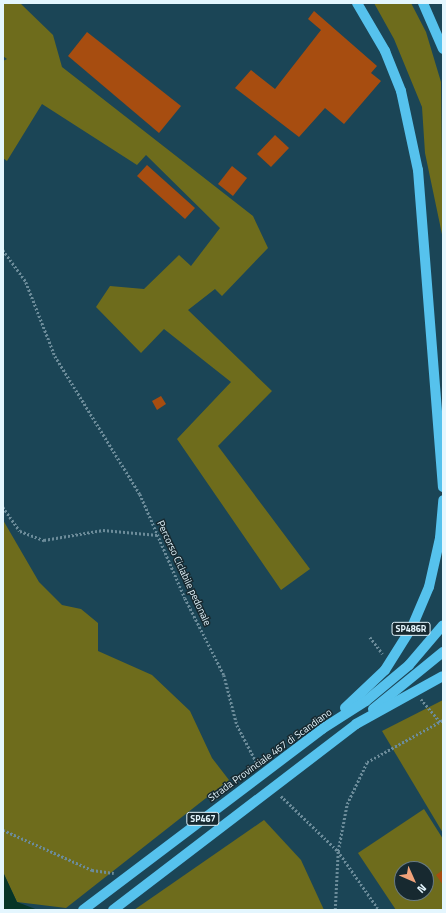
<!DOCTYPE html>
<html>
<head>
<meta charset="utf-8">
<style>
	body { margin:0 }
	#map { position:relative; width:446px; height:913px; overflow:hidden; background:#1b4556; font-family:"Titillium Web",sans-serif }
	div>[style] { position:absolute }
	[style*='--x'] { left:calc(var(--x)*1px); top:calc(var(--y)*1px); width:calc(var(--w)*1px); rotate:calc(var(--a)*1deg) }
	.green>* { inset:0; background:#6e6c1c }
	.water>* { inset:0; background:#073527 }
	.building>* { inset:0; background:#a74d10 }
	.path>* { height:2.5px; margin-top:-1.25px; transform-origin:0; background:repeating-linear-gradient(90deg,#6c8c9a 0 2px,transparent 0 4px) }
	.primary>* { height:10px; margin:-5px; padding:0 5px; transform-origin:5px; border-radius:5px; background:#56c2ed }
	span { translate:-50% -50%; white-space:nowrap; text-align:center; line-height:1.15; -webkit-text-stroke:3px #172930; paint-order:stroke }
	.shield-label span { padding:1px 3px; background:#172930; border:1px solid; border-radius:3px; -webkit-text-stroke-width:0 }
	.shield-label { font-size:9px; color:#e4f6fe; font-weight:700 }
	.street-label { font-size:10px; color:#e4f6fe }
	.frame { position:absolute; inset:0; border:4px solid #e4f6fe; pointer-events:none }
	.north { position:absolute; left:394px; top:861px; width:40px; height:40px; box-sizing:border-box; background:#172930; border:1px solid #697b82; border-radius:50%; rotate:135deg; font-size:11px; font-weight:700; line-height:16px; text-align:center; color:#e4f6fe }
	.north::after { content:''; display:block; margin:auto; width:14px; height:18px; background:#f0a27a; clip-path:polygon(50% 0,100% 100%,50% 72%,0 100%) }
</style>
</head>
<body>
<div id="map">
	<div class="green">
		<div style="clip-path:polygon(3px 3px,20px 3px,53px 35px,62px 67px,253px 216px,268px 248px,222px 296px,215px 289px,188px 310px,272px 391px,218px 446px,310px 569px,281px 590px,177px 439px,231px 382px,164px 329px,141px 353px,96px 307px,110px 286px,144px 289px,179px 255px,191px 266px,220px 228px,146px 155px,137px 165px,42px 104px,7px 161px,3px 158px,3px 61px,7px 59px,3px 56px)"></div>
		<div style="clip-path:polygon(374px 3px,411px 3px,426px 32px,441px 82px,443px 239px,425px 153px,422px 107px,394px 39px)"></div>
		<div style="clip-path:polygon(3px 520px,39px 582px,62px 605px,81px 609px,98px 623px,98px 651px,152px 675px,190px 711px,212px 758px,229px 780px,66px 908px,17px 902px,3px 872px)"></div>
		<div style="clip-path:polygon(443px 700px,443px 833px,382px 731px)"></div>
		<div style="clip-path:polygon(evenodd,424px 809px,443px 839px,443px 910px,396px 910px,358px 853px,424px 809px,402px 869px,426px 869px,426px 893px,402px 893px,402px 869px)"></div>
		<div style="clip-path:polygon(264px 820px,301px 860px,324px 910px,134px 910px)"></div>
	</div>
	<div class="water">
		<div style="clip-path:polygon(3px 872px,17px 902px,38px 910px,3px 910px)"></div>
	</div>
	<div class="building">
		<div style="clip-path:polygon(314px 11px,377px 66px,371px 73px,381px 81px,344px 124px,325px 108px,299px 137px,235px 88px,251px 70px,275px 89px,321px 30px,308px 19px)"></div>
		<div style="clip-path:polygon(87px 32px,181px 106px,159px 133px,68px 56px)"></div>
		<div style="clip-path:polygon(275px 135px,289px 148px,271px 167px,257px 154px)"></div>
		<div style="clip-path:polygon(147px 165px,195px 208px,185px 219px,137px 176px)"></div>
		<div style="clip-path:polygon(232px 166px,247px 178px,233px 196px,218px 184px)"></div>
		<div style="clip-path:polygon(161px 396px,166px 404px,157px 410px,152px 401px)"></div>
		<div style="clip-path:polygon(443px 870px,443px 885px,436px 875px)"></div>
	</div>
	<div class="path">
		<div style="--x:3;--y:250;--w:39;--a:54"></div>
		<div style="--x:26;--y:282;--w:79;--a:68.6"></div>
		<div style="--x:55;--y:356;--w:162;--a:58.4"></div>
		<div style="--x:140;--y:494;--w:113;--a:66.6"></div>
		<div style="--x:185;--y:598;--w:86;--a:63.1"></div>
		<div style="--x:224;--y:675;--w:52;--a:75.4"></div>
		<div style="--x:237;--y:725;--w:45;--a:62.3"></div>
		<div style="--x:3;--y:507;--w:29;--a:55"></div>
		<div style="--x:20;--y:531;--w:26;--a:21"></div>
		<div style="--x:44;--y:540;--w:60;--a:-9.6"></div>
		<div style="--x:103;--y:530;--w:55;--a:5.2"></div>
		<div style="--x:370;--y:637;--w:21;--a:53"></div>
		<div style="--x:421;--y:699;--w:30;--a:50"></div>
		<div style="--x:281;--y:796;--w:79;--a:44"></div>
		<div style="--x:338;--y:851;--w:72;--a:55.2"></div>
		<div style="--x:3;--y:830;--w:98;--a:24.2"></div>
		<div style="--x:92;--y:870;--w:22;--a:8"></div>
		<div style="--x:335;--y:910;--w:59;--a:-87.1"></div>
		<div style="--x:338;--y:851;--w:48;--a:-79.2"></div>
		<div style="--x:347;--y:804;--w:47;--a:-64.5"></div>
		<div style="--x:367;--y:762;--w:87;--a:-28.9"></div>
	</div>
	<div class="primary">
		<div style="--x:357;--y:3;--w:56;--a:59.7"></div>
		<div style="--x:385;--y:51;--w:43;--a:68.2"></div>
		<div style="--x:401;--y:91;--w:81;--a:77.9"></div>
		<div style="--x:418;--y:170;--w:318;--a:85.5"></div>
		<div style="--x:423;--y:3;--w:50;--a:66.5"></div>
		<div style="--x:345;--y:708;--w:55;--a:-43.5"></div>
		<div style="--x:385;--y:670;--w:51;--a:-57.9"></div>
		<div style="--x:412;--y:627;--w:43;--a:-67"></div>
		<div style="--x:429;--y:587;--w:50;--a:-77.3"></div>
		<div style="--x:440;--y:538;--w:38;--a:-85"></div>
		<div style="--x:373;--y:709;--w:90;--a:-39.2"></div>
		<div style="--x:83;--y:910;--w:300;--a:-37.1"></div>
		<div style="--x:322;--y:729;--w:52;--a:-32.5"></div>
		<div style="--x:366;--y:701;--w:56;--a:-39.9"></div>
		<div style="--x:409;--y:665;--w:52;--a:-49.6"></div>
		<div style="--x:113;--y:910;--w:306;--a:-37.4"></div>
		<div style="--x:356;--y:724;--w:99;--a:-28.9"></div>
	</div>
	<div class="shield-label">
		<span style="left:411px;top:629px">SP486R</span>
		<span style="left:203px;top:819px">SP467</span>
	</div>
	<div class="street-label">
		<span style="left:184px;top:573px;rotate:65deg">Percorso Ciclabile pedonale</span>
		<span style="left:270px;top:755px;rotate:-36deg">Strada Provinciale 467 di Scandiano</span>
	</div>
	<div class="frame"></div>
	<div class="north">N</div>
</div>
</body>
</html>
